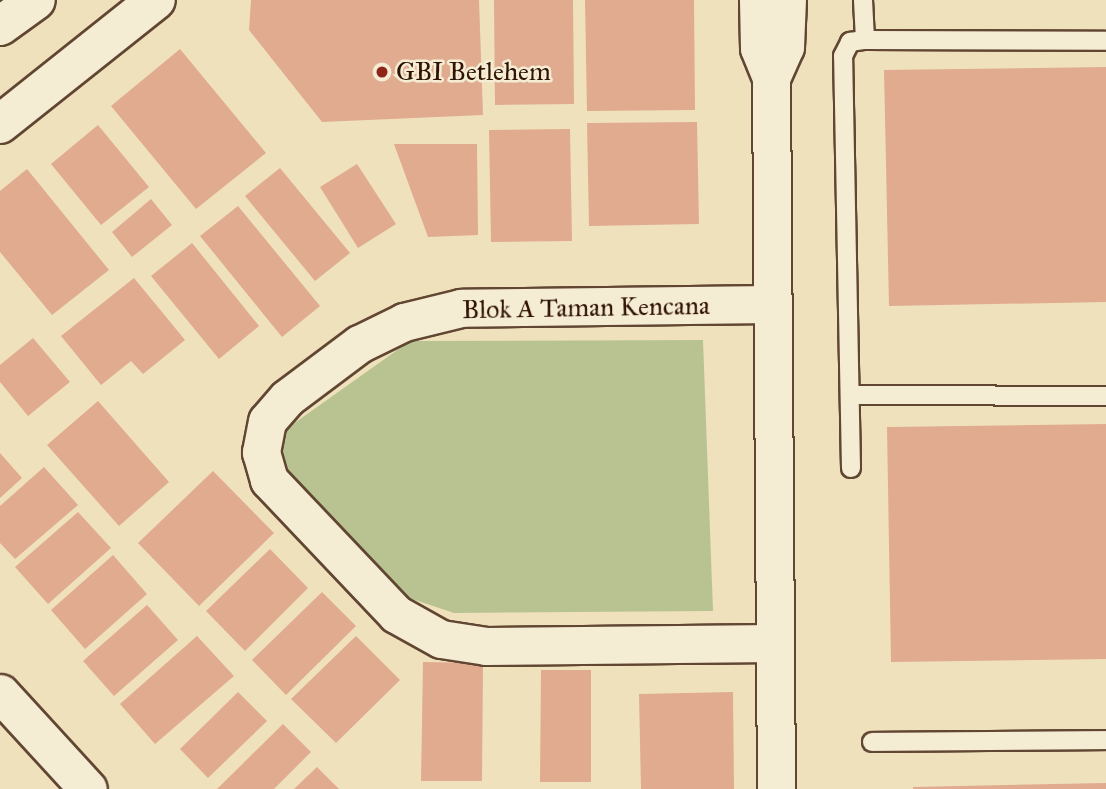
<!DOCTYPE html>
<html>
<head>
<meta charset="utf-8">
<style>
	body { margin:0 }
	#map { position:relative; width:1106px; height:789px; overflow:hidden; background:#f0e1bd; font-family:"IM FELL Great Primer",serif }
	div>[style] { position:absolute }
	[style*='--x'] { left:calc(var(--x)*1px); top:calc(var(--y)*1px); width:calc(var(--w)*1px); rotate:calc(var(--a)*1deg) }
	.green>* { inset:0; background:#b9c391 }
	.building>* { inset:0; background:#e0ab8f }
	.roads { filter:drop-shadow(2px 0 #614632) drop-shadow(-2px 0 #614632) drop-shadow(0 2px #614632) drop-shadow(0 -2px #614632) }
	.service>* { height:18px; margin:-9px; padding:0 9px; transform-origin:9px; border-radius:9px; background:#f5ecd4 }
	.minor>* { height:37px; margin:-18.5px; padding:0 18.5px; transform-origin:18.5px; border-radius:18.5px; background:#f5ecd4 }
	.tertiary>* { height:38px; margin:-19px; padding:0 19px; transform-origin:19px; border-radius:19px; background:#f5ecd4 }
	.dots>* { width:19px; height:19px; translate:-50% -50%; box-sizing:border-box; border:4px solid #f5ecd4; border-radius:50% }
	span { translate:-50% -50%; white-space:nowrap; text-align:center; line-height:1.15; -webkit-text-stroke:5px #f5ecd4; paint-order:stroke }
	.poi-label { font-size:26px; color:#311304 }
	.left { translate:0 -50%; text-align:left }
	.street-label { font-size:26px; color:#311304 }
</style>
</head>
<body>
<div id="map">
	<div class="green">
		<div style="clip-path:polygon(703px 340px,713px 611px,454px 613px,406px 597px,248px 456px,410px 341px)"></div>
	</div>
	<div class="building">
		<div style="clip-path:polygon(251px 0,479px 0,483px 115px,322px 122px,249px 30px)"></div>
		<div style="clip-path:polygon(494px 0,573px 0,574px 104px,495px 105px)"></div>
		<div style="clip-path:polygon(585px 0,694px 0,695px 110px,587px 111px)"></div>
		<div style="clip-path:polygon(180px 49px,266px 153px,196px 209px,111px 106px)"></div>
		<div style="clip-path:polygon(1106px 67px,1106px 302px,889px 306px,884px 70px)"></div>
		<div style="clip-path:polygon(697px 122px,699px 224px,589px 226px,587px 123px)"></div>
		<div style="clip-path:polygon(98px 125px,149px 187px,101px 225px,51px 164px)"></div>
		<div style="clip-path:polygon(570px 129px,572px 241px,491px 242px,489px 130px)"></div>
		<div style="clip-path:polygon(394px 144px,477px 144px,478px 235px,428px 237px)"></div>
		<div style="clip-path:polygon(357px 164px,396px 224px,358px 248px,320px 187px)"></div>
		<div style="clip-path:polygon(280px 168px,350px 253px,315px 281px,245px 196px)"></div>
		<div style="clip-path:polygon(27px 169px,109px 270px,52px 315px,0 252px,0 191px)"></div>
		<div style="clip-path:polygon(151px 199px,172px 225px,132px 257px,112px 232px)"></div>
		<div style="clip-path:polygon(238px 206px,320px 306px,282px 337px,200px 236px)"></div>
		<div style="clip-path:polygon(192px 243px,259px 326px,219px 359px,151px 276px)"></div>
		<div style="clip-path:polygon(134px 278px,185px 340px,143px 374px,131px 361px,101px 385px,61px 336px)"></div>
		<div style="clip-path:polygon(33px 338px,70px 382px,28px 416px,0 382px,0 365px)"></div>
		<div style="clip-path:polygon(98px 401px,169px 482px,119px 526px,47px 445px)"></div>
		<div style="clip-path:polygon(1106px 424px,1106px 659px,891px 662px,887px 427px)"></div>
		<div style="clip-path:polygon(0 453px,22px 478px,0 498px)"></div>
		<div style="clip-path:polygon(44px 467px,78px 505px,15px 559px,0 543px,0 506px)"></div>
		<div style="clip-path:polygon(213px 471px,274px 533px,199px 606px,138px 543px)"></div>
		<div style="clip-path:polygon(78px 512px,111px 548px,48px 604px,15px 567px)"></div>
		<div style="clip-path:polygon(270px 549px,308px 588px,245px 651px,206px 611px)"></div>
		<div style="clip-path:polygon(113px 555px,147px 594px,85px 649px,51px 610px)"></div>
		<div style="clip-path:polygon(322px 592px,356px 626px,286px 695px,252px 660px)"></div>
		<div style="clip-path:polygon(147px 605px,178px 640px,114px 696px,83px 661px)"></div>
		<div style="clip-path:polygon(197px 636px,234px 676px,155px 744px,120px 704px)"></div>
		<div style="clip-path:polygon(356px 636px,400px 680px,336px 743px,291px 699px)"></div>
		<div style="clip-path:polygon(423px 662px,483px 663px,482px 781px,421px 781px)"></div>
		<div style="clip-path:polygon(541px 670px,591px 670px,591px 782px,540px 782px)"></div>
		<div style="clip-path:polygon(238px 692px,267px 721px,208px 778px,180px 749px)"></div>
		<div style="clip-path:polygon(733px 692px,734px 789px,641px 789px,639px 694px)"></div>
		<div style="clip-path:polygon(283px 724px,311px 752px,274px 789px,217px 789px)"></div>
		<div style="clip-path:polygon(317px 767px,339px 789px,294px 789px)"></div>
		<div style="clip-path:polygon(1106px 783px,1106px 789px,913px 789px,913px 787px)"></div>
	</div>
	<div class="roads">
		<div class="service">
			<div style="--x:863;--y:0;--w:40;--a:87.1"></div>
			<div style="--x:865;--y:40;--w:241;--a:0.2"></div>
			<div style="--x:850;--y:395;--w:256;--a:0.2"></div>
			<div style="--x:851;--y:468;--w:412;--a:-91.1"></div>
			<div style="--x:843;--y:56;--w:16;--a:-63"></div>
			<div style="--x:850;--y:42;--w:15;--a:-8"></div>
			<div style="--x:872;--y:742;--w:234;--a:-0.5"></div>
		</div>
		<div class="minor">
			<div style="--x:758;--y:0;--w:48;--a:88.8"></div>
			<div style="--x:759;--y:48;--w:32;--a:68"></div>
			<div style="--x:771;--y:78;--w:711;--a:89.6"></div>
			<div style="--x:771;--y:78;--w:34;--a:-66"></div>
			<div style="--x:785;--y:47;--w:47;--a:-87.6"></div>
			<div style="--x:771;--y:304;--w:310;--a:179.3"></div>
			<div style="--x:461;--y:308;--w:59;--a:166.2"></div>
			<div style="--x:404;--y:322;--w:50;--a:153.9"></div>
			<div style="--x:359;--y:344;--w:90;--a:143.1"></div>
			<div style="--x:287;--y:398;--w:30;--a:131"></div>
			<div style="--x:267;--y:421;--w:32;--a:101"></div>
			<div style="--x:261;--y:452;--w:29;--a:74"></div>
			<div style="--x:269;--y:480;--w:185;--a:46.5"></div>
			<div style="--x:396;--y:614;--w:51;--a:29.1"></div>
			<div style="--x:441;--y:639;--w:46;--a:8.8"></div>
			<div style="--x:486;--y:646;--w:288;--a:-0.6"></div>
			<div style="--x:0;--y:693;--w:130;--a:47.5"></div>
		</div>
		<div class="tertiary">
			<div style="--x:0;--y:26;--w:44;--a:-35.8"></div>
			<div style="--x:0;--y:124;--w:199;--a:-38.5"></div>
		</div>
	</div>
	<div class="dots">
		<div style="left:382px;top:72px;background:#8f2418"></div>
	</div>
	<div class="poi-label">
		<span class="left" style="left:396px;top:72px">GBI Betlehem</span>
	</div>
	<div class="street-label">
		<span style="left:586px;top:308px;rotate:-1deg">Blok A Taman Kencana</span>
	</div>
</div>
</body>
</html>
